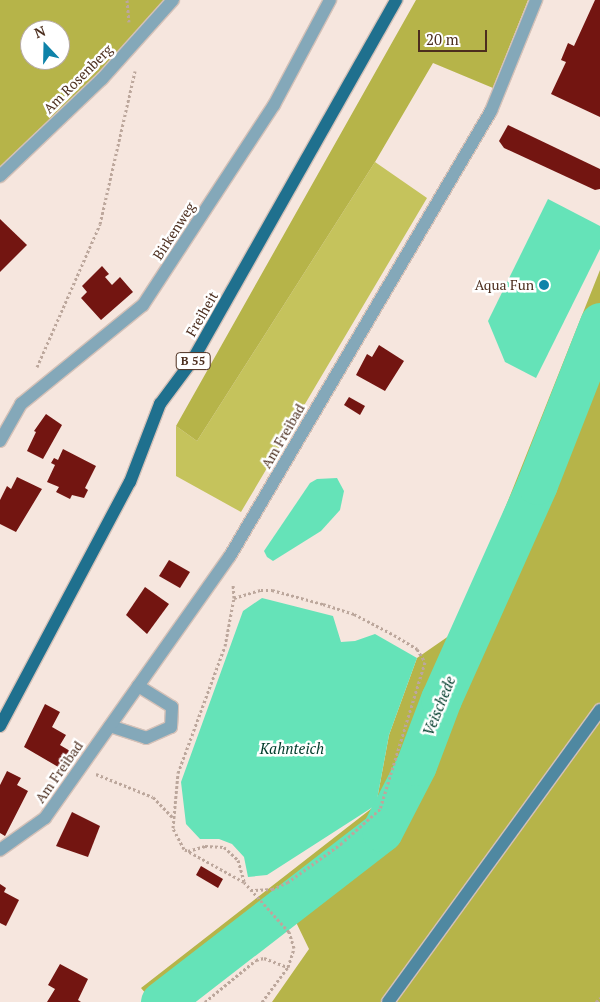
<!DOCTYPE html>
<html>
<head>
<meta charset="utf-8">
<style>
	body { margin:0 }
	#map { position:relative; width:600px; height:1002px; overflow:hidden; background:#f6e6de; font-family:"PT Serif",serif }
	div>[style] { position:absolute }
	[style*='--x'] { left:calc(var(--x)*1px); top:calc(var(--y)*1px); width:calc(var(--w)*1px); rotate:calc(var(--a)*1deg) }
	.green>* { inset:0; background:#c5c35c }
	.forest>* { inset:0; background:#b6b449 }
	.water>* { inset:0; background:#65e3b8 }
	.river>* { height:41px; margin:-20.5px; padding:0 20.5px; transform-origin:20.5px; border-radius:20.5px; background:#65e3b8 }
	.building>* { inset:0; background:#731511 }
	.path>* { height:3px; margin-top:-1.5px; transform-origin:0; background:repeating-linear-gradient(90deg,#bca79c 0 2.5px,transparent 0 5px) }
	.roads { filter:drop-shadow(1px 0 #d4c1b8) drop-shadow(-1px 0 #d4c1b8) drop-shadow(0 1px #d4c1b8) drop-shadow(0 -1px #d4c1b8) }
	.lane>* { height:12px; margin:-6px; padding:0 6px; transform-origin:6px; border-radius:6px; background:#84a8b9 }
	.street>* { height:12px; margin:-6px; padding:0 6px; transform-origin:6px; border-radius:6px; background:#84a8b9 }
	.secondary>* { height:12px; margin:-6px; padding:0 6px; transform-origin:6px; border-radius:6px; background:#4f88a1 }
	.primary>* { height:12px; margin:-6px; padding:0 6px; transform-origin:6px; border-radius:6px; background:#1f708e }
	.dots>* { width:14px; height:14px; translate:-50% -50%; box-sizing:border-box; border:2px solid #fff; border-radius:50% }
	span { translate:-50% -50%; white-space:nowrap; text-align:center; line-height:1.15; -webkit-text-stroke:5px #fff; paint-order:stroke }
	.shield-label span { padding:1px 4px; background:#fff; border:1px solid; border-radius:4px; -webkit-text-stroke-width:0 }
	.shield-label { font-size:12px; color:#4c2e1e; font-weight:700 }
	.street-label { font-size:14px; color:#4c2e1e }
	.poi-label { font-size:14px; color:#4c2e1e }
	.right { translate:-100% -50%; text-align:right }
	.water-label { font-size:15px; color:#003b2a; font-style:italic }
	.north { position:absolute; left:20px; top:20px; width:50px; height:50px; box-sizing:border-box; background:#fff; border:1px solid #b7aba5; border-radius:50%; rotate:339deg; font-size:14px; font-weight:700; line-height:20px; text-align:center; color:#4c2e1e }
	.north::after { content:''; display:block; margin:auto; width:18px; height:22px; background:#0f83a9; clip-path:polygon(50% 0,100% 100%,50% 72%,0 100%) }
	.scale { position:absolute; left:418px; top:30px; width:69px; height:22px; box-sizing:border-box; border:2px solid #4c2e1e; border-top:0; padding-left:6px; font-size:15px; line-height:18px; white-space:nowrap; color:#4c2e1e; -webkit-text-stroke:4px #fff; paint-order:stroke }
</style>
</head>
<body>
<div id="map">
	<div class="green">
		<div style="clip-path:polygon(375px 162px,427px 198px,241px 512px,176px 476px,176px 426px,197px 441px)"></div>
	</div>
	<div class="forest">
		<div style="clip-path:polygon(evenodd,0 0,173px 0,0 176px,0 0,30px 30px,60px 30px,60px 60px,30px 60px,30px 30px)"></div>
		<div style="clip-path:polygon(416px 0,528px 0,493px 88px,433px 63px,375px 162px,197px 441px,176px 426px)"></div>
		<div style="clip-path:polygon(600px 270px,600px 1002px,272px 1002px,309px 949px,294px 918px,191px 1002px,153px 1002px,141px 988px,376px 805px,389px 735px,417px 658px,456px 631px)"></div>
	</div>
	<div class="water">
		<div style="clip-path:polygon(548px 199px,600px 226px,600px 249px,536px 378px,505px 362px,488px 321px)"></div>
		<div style="clip-path:polygon(337px 478px,344px 491px,340px 510px,321px 531px,273px 561px,267px 557px,264px 551px,310px 483px,317px 479px)"></div>
		<div style="clip-path:polygon(262px 598px,333px 616px,341px 642px,355px 641px,375px 634px,417px 658px,389px 735px,376px 805px,267px 875px,248px 877px,244px 857px,232px 844px,219px 839px,200px 839px,186px 824px,181px 782px,243px 611px)"></div>
	</div>
	<div class="river">
		<div style="--x:161;--y:1002;--w:279;--a:-37.7"></div>
		<div style="--x:382;--y:831;--w:74;--a:-62.7"></div>
		<div style="--x:416;--y:765;--w:71;--a:-69.3"></div>
		<div style="--x:441;--y:699;--w:235;--a:-65.9"></div>
		<div style="--x:537;--y:484;--w:173;--a:-68.6"></div>
	</div>
	<div class="building">
		<div style="clip-path:polygon(595px 0,600px 0,600px 117px,551px 94px,566px 62px,561px 60px,568px 43px,574px 46px)"></div>
		<div style="clip-path:polygon(508px 125px,600px 169px,600px 189px,595px 190px,504px 148px,499px 141px)"></div>
		<div style="clip-path:polygon(0 219px,27px 245px,0 272px)"></div>
		<div style="clip-path:polygon(102px 266px,109px 274px,105px 277px,112px 285px,120px 277px,133px 292px,101px 320px,81px 298px,87px 292px,82px 286px)"></div>
		<div style="clip-path:polygon(379px 345px,404px 361px,385px 391px,356px 375px,367px 354px,372px 357px)"></div>
		<div style="clip-path:polygon(349px 397px,365px 406px,360px 415px,344px 405px)"></div>
		<div style="clip-path:polygon(46px 414px,62px 425px,43px 459px,27px 451px,36px 432px,34px 431px)"></div>
		<div style="clip-path:polygon(63px 449px,96px 466px,85px 488px,88px 490px,84px 498px,72px 495px,70px 499px,56px 492px,59px 487px,47px 482px,55px 465px,51px 463px,54px 458px,58px 460px)"></div>
		<div style="clip-path:polygon(17px 477px,42px 489px,16px 532px,0 524px,0 500px,7px 486px,11px 489px)"></div>
		<div style="clip-path:polygon(169px 560px,190px 572px,180px 588px,159px 576px)"></div>
		<div style="clip-path:polygon(145px 587px,169px 604px,147px 634px,126px 615px)"></div>
		<div style="clip-path:polygon(45px 704px,60px 712px,52px 727px,66px 735px,60px 745px,70px 751px,60px 768px,24px 747px)"></div>
		<div style="clip-path:polygon(7px 771px,21px 778px,17px 785px,28px 791px,5px 836px,0 833px,0 785px)"></div>
		<div style="clip-path:polygon(72px 812px,100px 826px,88px 857px,56px 846px)"></div>
		<div style="clip-path:polygon(201px 866px,223px 879px,218px 888px,196px 875px)"></div>
		<div style="clip-path:polygon(0 884px,6px 888px,4px 892px,19px 900px,6px 926px,0 923px)"></div>
		<div style="clip-path:polygon(60px 964px,88px 979px,78px 1000px,81px 1002px,47px 1002px,55px 989px,48px 985px)"></div>
	</div>
	<div class="path">
		<div style="--x:127;--y:0;--w:22;--a:85"></div>
		<div style="--x:37;--y:367;--w:156;--a:-66.2"></div>
		<div style="--x:100;--y:224;--w:157;--a:-77.1"></div>
		<div style="--x:234;--y:598;--w:28;--a:-17"></div>
		<div style="--x:261;--y:590;--w:11;--a:0"></div>
		<div style="--x:272;--y:590;--w:53;--a:15.4"></div>
		<div style="--x:323;--y:604;--w:33;--a:18"></div>
		<div style="--x:354;--y:614;--w:45;--a:27.7"></div>
		<div style="--x:394;--y:635;--w:27;--a:31"></div>
		<div style="--x:417;--y:649;--w:15;--a:58"></div>
		<div style="--x:425;--y:662;--w:154;--a:107"></div>
		<div style="--x:380;--y:809;--w:51;--a:138.2"></div>
		<div style="--x:342;--y:843;--w:67;--a:144.2"></div>
		<div style="--x:288;--y:882;--w:17;--a:155"></div>
		<div style="--x:273;--y:889;--w:21;--a:177"></div>
		<div style="--x:96;--y:774;--w:61;--a:22"></div>
		<div style="--x:153;--y:797;--w:28;--a:46"></div>
		<div style="--x:188;--y:851;--w:18;--a:-16"></div>
		<div style="--x:205;--y:846;--w:19;--a:3"></div>
		<div style="--x:224;--y:847;--w:19;--a:43"></div>
		<div style="--x:238;--y:860;--w:22;--a:74"></div>
		<div style="--x:205;--y:1002;--w:66;--a:-39.5"></div>
		<div style="--x:256;--y:960;--w:8;--a:-14"></div>
		<div style="--x:264;--y:958;--w:26;--a:21"></div>
		<div style="--x:288;--y:967;--w:20;--a:-72"></div>
		<div style="--x:294;--y:948;--w:17;--a:-107"></div>
		<div style="--x:289;--y:932;--w:67;--a:-132"></div>
		<div style="--x:244;--y:882;--w:68;--a:-151.2"></div>
		<div style="--x:184;--y:849;--w:24;--a:-118"></div>
		<div style="--x:173;--y:828;--w:55;--a:-84.8"></div>
		<div style="--x:178;--y:773;--w:135;--a:-69.7"></div>
		<div style="--x:225;--y:646;--w:49;--a:-79.4"></div>
		<div style="--x:234;--y:598;--w:14;--a:-94"></div>
		<div style="--x:262;--y:1002;--w:44;--a:-53.4"></div>
		<div style="--x:596;--y:1002;--w:6;--a:-45"></div>
	</div>
	<div class="roads">
		<div class="lane">
			<div style="--x:110;--y:726;--w:38;--a:18"></div>
			<div style="--x:146;--y:738;--w:27;--a:-24"></div>
			<div style="--x:171;--y:727;--w:20;--a:-87"></div>
			<div style="--x:172;--y:707;--w:40;--a:-148"></div>
		</div>
		<div class="street">
			<div style="--x:0;--y:176;--w:141;--a:-43.6"></div>
			<div style="--x:102;--y:79;--w:106;--a:-48.1"></div>
			<div style="--x:0;--y:441;--w:43;--a:-60.4"></div>
			<div style="--x:21;--y:404;--w:157;--a:-39.1"></div>
			<div style="--x:143;--y:305;--w:239;--a:-56.8"></div>
			<div style="--x:274;--y:105;--w:119;--a:-61.9"></div>
			<div style="--x:0;--y:850;--w:55;--a:-35.4"></div>
			<div style="--x:45;--y:818;--w:321;--a:-54.8"></div>
			<div style="--x:230;--y:556;--w:516;--a:-59.61"></div>
			<div style="--x:491;--y:111;--w:120;--a:-67.9"></div>
		</div>
		<div class="secondary">
			<div style="--x:388;--y:1002;--w:361;--a:-54"></div>
		</div>
		<div class="primary">
			<div style="--x:0;--y:726;--w:276;--a:-62"></div>
			<div style="--x:130;--y:482;--w:84;--a:-69"></div>
			<div style="--x:160;--y:404;--w:54;--a:-53.3"></div>
			<div style="--x:192;--y:361;--w:415;--a:-60.5"></div>
		</div>
	</div>
	<div class="dots">
		<div style="left:544px;top:285px;background:#0f83a9"></div>
	</div>
	<div class="shield-label">
		<span style="left:193px;top:361px">B 55</span>
	</div>
	<div class="street-label">
		<span style="left:78px;top:79px;rotate:-45deg">Am Rosenberg</span>
		<span style="left:174px;top:231px;rotate:-57deg">Birkenweg</span>
		<span style="left:202px;top:314px;rotate:-60deg">Freiheit</span>
		<span style="left:283px;top:436px;rotate:-60deg">Am Freibad</span>
		<span style="left:59px;top:772px;rotate:-55deg">Am Freibad</span>
	</div>
	<div class="poi-label">
		<span class="right" style="left:534px;top:285px">Aqua Fun</span>
	</div>
	<div class="water-label">
		<span style="left:439px;top:706px;rotate:-68deg">Veischede</span>
		<span style="left:292px;top:749px">Kahnteich</span>
	</div>
	<div class="north">N</div>
	<div class="scale">20 m</div>
</div>
</body>
</html>
